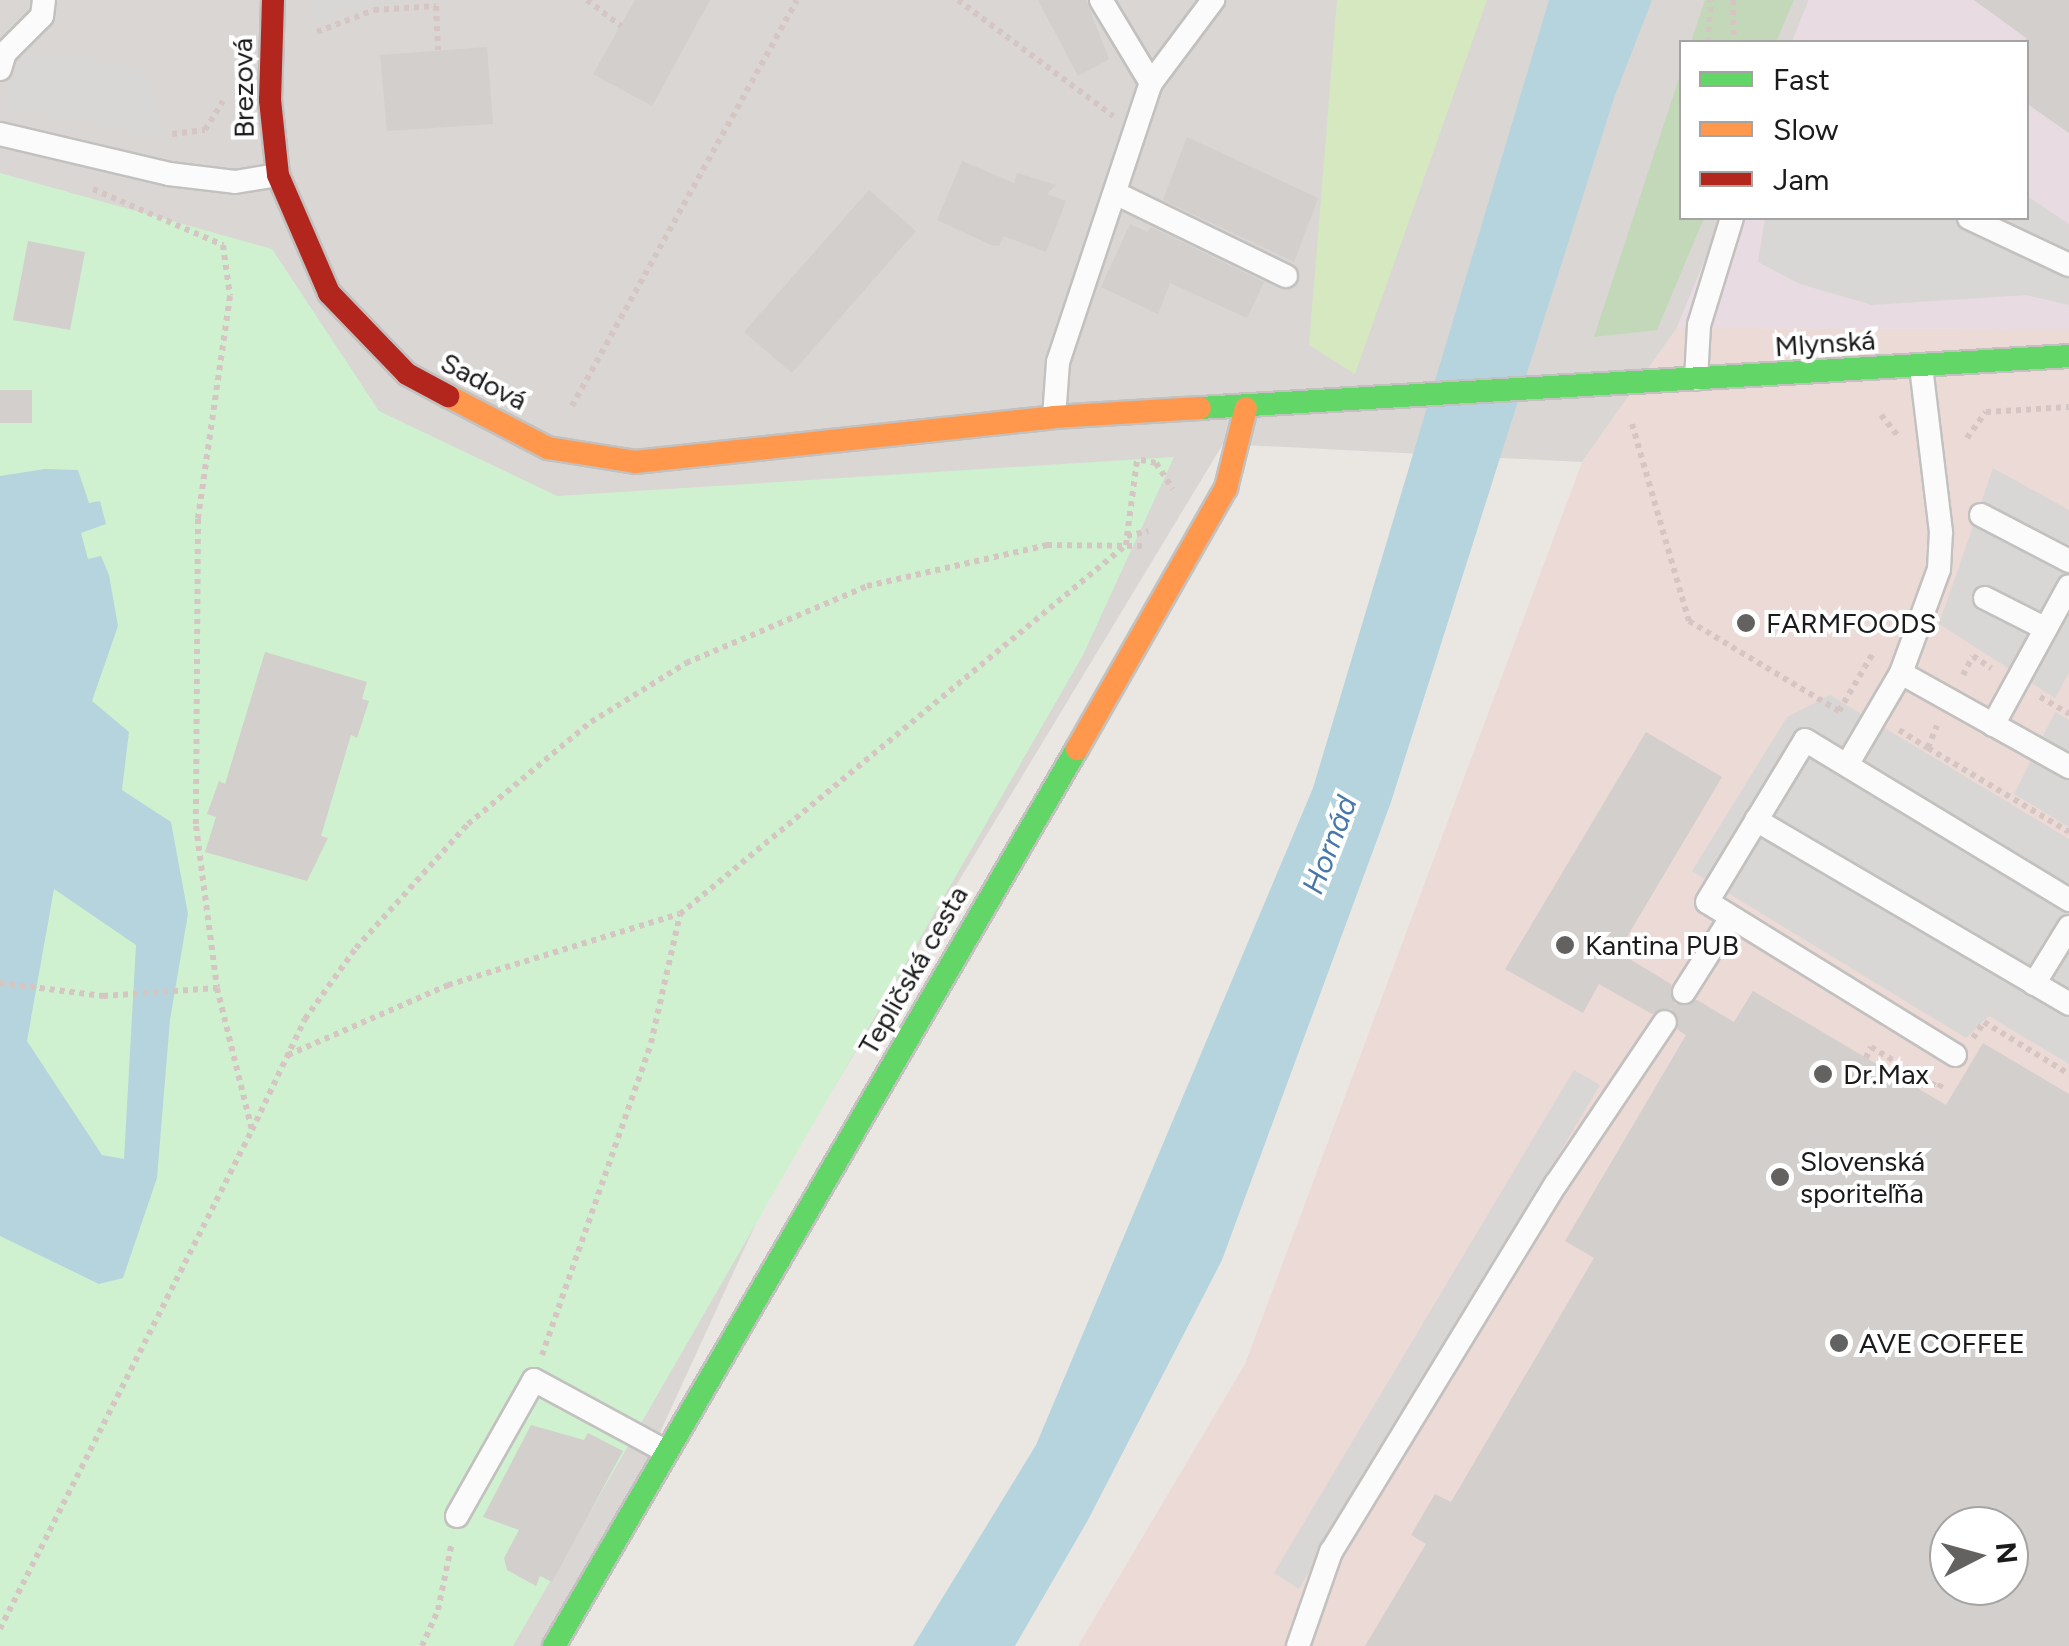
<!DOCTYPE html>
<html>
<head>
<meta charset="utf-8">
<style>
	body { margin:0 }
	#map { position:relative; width:2069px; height:1646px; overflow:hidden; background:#eae7e3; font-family:Figtree,sans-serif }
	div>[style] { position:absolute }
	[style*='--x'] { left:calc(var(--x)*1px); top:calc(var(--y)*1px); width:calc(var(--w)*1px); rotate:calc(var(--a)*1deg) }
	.residential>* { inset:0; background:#d9d6d4 }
	.commercial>* { inset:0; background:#ecdad7 }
	.industrial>* { inset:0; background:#e8dbe2 }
	.grass>* { inset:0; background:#d5e8c0 }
	.forest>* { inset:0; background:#c3d8b8 }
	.park>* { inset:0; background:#d0f1d0 }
	.parking>* { inset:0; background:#d8d7d5 }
	.water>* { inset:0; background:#b6d4dd }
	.building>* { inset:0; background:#d2cfcc }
	.path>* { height:6px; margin-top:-3px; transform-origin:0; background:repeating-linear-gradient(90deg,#d6c6c3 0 5px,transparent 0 10px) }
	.roads { filter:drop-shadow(2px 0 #c2c1bf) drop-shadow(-2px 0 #c2c1bf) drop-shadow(0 2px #c2c1bf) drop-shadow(0 -2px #c2c1bf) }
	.lane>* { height:22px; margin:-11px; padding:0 11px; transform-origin:11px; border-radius:11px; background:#fcfbfb }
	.fast>* { height:22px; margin:-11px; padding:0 11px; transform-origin:11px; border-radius:11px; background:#63d668 }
	.slow>* { height:22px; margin:-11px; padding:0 11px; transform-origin:11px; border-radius:11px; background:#ff974d }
	.jam>* { height:22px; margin:-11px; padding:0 11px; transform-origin:11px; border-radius:11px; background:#b3261e }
	.dots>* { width:28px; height:28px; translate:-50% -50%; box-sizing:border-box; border:5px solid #fff; border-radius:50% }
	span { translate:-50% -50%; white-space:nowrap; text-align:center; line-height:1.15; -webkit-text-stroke:8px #fff; paint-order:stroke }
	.street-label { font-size:28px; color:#1b1b1b }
	.poi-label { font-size:28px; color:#1b1b1b }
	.left { translate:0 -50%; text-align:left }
	.water-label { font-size:30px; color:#4877a9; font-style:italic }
	.legend { position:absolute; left:1679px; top:40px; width:350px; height:180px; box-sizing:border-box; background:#fff; border:2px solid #a4a4a4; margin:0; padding:12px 18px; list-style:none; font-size:30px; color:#1b1b1b }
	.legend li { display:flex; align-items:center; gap:20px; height:50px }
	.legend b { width:50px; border:2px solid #a4a4a4 }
	.north { position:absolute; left:1929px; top:1506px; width:100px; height:100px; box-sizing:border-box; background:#fff; border:2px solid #a4a4a4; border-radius:50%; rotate:84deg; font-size:28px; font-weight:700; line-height:40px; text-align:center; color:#1b1b1b }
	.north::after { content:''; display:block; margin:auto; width:35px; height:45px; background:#636261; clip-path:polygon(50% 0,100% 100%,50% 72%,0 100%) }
</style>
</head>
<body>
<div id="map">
	<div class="residential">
		<div style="clip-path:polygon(0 0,1809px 0,1792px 42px,1682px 42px,1682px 218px,1722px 218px,1677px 328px,1582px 462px,1223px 444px,769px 1195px,562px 1646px,0 1646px)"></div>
	</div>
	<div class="commercial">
		<div style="clip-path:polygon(evenodd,1677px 328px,2069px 329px,2069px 1646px,1078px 1646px,1245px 1364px,1582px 462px,1677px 328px,1949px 1526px,2009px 1526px,2009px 1586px,1949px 1586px,1949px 1526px)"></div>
	</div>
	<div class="industrial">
		<div style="clip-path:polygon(1809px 0,2069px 0,2069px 329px,1677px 328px,1722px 218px,2026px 218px,2026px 42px,1792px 42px)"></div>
	</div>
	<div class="grass">
		<div style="clip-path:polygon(1337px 0,1487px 0,1355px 374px,1309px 345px)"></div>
	</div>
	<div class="forest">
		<div style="clip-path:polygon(1705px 0,1794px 0,1776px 42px,1691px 42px)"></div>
		<div style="clip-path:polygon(1681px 72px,1682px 218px,1704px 218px,1657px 330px,1594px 337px)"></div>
	</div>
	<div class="park">
		<div style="clip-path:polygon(0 173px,272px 249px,379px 411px,557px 496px,1174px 457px,1083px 655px,513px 1646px,0 1646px)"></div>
	</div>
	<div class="parking">
		<div style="clip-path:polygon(314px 0,416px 0,343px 10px,314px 26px)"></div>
		<div style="clip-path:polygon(30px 50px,144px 68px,168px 139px,2px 106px)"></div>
		<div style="clip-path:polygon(2027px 196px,2069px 224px,2069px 305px,2026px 295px,1872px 305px,1800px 284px,1758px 262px,1765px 218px,2026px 218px)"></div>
		<div style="clip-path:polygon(1993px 468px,2069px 510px,2069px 673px,2055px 698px,1939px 624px)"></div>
		<div style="clip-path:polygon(1830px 695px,2069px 839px,2069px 1064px,1989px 1016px,1966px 1038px,1692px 871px,1787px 717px)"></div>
		<div style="clip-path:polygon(2055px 712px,2069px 720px,2069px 827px,2014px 794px)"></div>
		<div style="clip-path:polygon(1574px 1070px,1600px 1085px,1299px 1589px,1274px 1573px)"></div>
	</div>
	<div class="water">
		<div style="clip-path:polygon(1549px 0,1652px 0,1614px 98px,1391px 802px,1222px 1260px,1088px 1520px,1015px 1646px,913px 1646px,1036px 1445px,1313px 788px)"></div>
		<div style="clip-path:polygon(evenodd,45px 469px,78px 470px,89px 503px,100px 501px,106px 524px,81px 533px,88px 559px,101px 556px,109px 575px,118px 626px,92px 701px,129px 732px,122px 790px,171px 822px,188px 914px,170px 1020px,157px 1178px,123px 1278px,99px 1284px,0 1236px,0 476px,45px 469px,54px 889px,136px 945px,124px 1159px,102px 1155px,27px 1041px,54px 889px)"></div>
	</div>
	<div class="building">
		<div style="clip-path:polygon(635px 0,710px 0,652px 106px,593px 74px)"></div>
		<div style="clip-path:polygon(1038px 0,1086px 0,1109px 59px,1078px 76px)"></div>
		<div style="clip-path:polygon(1974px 0,2069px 0,2069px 133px,2026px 103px,2026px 38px)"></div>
		<div style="clip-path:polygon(487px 47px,493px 124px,387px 131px,380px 55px)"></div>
		<div style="clip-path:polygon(1187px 137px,1318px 198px,1294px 262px,1163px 200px)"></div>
		<div style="clip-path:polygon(962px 161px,1014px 183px,1017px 173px,1056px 185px,1047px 194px,1066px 201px,1046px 252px,1003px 236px,999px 246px,991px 245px,937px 220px)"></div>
		<div style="clip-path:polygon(869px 190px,916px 231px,792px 373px,744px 332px)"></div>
		<div style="clip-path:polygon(1130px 224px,1148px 232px,1151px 227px,1264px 282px,1247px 318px,1170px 283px,1158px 314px,1101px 287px)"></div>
		<div style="clip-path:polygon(28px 241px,85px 252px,70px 330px,13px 320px)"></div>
		<div style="clip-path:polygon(0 390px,32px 390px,32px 423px,0 423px)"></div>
		<div style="clip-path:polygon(265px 652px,367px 682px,362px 699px,369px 701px,357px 738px,351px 735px,321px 836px,328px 838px,307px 881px,205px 852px,216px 817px,207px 814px,219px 781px,225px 784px)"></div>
		<div style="clip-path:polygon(evenodd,1646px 732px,1722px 777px,1618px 952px,1671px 984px,1675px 1004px,1697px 1000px,1734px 1022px,1753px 991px,1946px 1105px,1983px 1043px,2069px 1094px,2069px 1646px,1365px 1646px,1426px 1544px,1411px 1535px,1435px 1494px,1451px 1502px,1594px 1258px,1565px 1241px,1686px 1035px,1678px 1030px,1672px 1009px,1652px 1014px,1599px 984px,1583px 1013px,1505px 969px,1646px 732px,1949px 1526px,2009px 1526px,2009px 1586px,1949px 1586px,1949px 1526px)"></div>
		<div style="clip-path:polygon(531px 1425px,584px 1440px,588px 1433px,623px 1451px,552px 1582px,540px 1576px,536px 1586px,507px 1570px,504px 1558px,519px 1530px,483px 1517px)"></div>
	</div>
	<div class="path">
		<div style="--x:587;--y:0;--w:43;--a:37.4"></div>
		<div style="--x:958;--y:0;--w:194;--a:36.8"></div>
		<div style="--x:1733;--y:0;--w:42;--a:88.6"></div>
		<div style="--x:317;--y:32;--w:61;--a:-21.1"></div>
		<div style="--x:374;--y:10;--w:62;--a:-3.7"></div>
		<div style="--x:436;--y:6;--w:44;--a:87.4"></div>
		<div style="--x:1708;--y:42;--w:42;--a:-85.9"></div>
		<div style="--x:172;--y:134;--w:33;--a:-7"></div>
		<div style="--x:205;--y:130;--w:34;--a:-58"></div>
		<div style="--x:93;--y:189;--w:142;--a:23.3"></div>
		<div style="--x:223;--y:245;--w:51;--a:82.2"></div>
		<div style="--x:230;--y:296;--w:225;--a:98.2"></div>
		<div style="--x:198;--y:519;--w:307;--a:90.4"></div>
		<div style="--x:196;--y:826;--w:163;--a:82.6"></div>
		<div style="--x:217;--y:988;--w:146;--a:76.2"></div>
		<div style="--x:252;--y:1130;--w:123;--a:-64.5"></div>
		<div style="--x:305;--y:1019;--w:87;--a:-54.3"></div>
		<div style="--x:356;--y:948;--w:167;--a:-47.9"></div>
		<div style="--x:468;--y:824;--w:160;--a:-39.7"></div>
		<div style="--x:591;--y:722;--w:112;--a:-31.8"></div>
		<div style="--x:686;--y:663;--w:197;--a:-23"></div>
		<div style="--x:867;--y:586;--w:185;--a:-12.8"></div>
		<div style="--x:1047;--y:545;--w:96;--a:0.6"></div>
		<div style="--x:572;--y:406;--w:464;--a:-61"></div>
		<div style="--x:1881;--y:415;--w:27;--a:51"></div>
		<div style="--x:1632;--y:424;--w:205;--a:73.9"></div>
		<div style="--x:1689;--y:621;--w:175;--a:31"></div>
		<div style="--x:1839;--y:711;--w:67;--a:-59.6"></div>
		<div style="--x:1967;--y:438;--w:32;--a:-54"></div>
		<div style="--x:1986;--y:412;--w:83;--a:-3.4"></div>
		<div style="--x:1141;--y:460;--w:15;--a:11"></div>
		<div style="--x:1156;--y:463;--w:31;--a:57"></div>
		<div style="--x:1127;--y:536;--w:77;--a:-82.5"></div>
		<div style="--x:1963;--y:675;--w:21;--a:-62"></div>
		<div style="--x:1973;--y:656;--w:22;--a:34"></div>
		<div style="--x:2040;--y:697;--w:34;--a:30"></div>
		<div style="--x:1899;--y:730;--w:34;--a:32"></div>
		<div style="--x:1928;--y:748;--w:24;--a:-68"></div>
		<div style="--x:1928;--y:748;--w:164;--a:30.8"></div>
		<div style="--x:0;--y:983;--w:104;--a:7.2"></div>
		<div style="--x:103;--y:996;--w:114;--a:-4"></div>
		<div style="--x:1973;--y:1038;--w:19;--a:-55"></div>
		<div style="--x:1984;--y:1022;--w:100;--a:31.5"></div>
		<div style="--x:288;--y:1055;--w:175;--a:-23.6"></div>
		<div style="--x:448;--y:985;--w:242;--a:-17.1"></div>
		<div style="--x:1866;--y:1058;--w:12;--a:-66"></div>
		<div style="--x:1871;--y:1047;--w:79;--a:31.1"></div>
		<div style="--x:1939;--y:1088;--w:8;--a:-60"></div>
		<div style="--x:542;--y:1355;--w:330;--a:-70.7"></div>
		<div style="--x:651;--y:1043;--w:132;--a:-77.3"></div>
		<div style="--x:680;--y:914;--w:579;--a:-39.6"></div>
		<div style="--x:1126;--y:545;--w:9;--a:-84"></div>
		<div style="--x:1127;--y:536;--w:22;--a:-13"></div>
		<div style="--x:0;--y:1629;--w:559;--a:-63.21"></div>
		<div style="--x:422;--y:1646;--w:39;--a:-66"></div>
		<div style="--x:438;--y:1610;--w:69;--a:-78.4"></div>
	</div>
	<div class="roads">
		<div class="lane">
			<div style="--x:1101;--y:0;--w:97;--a:58.9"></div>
			<div style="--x:1151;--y:83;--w:104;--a:-53.2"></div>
			<div style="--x:0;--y:69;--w:17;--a:-73"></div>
			<div style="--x:5;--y:53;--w:52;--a:-45"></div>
			<div style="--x:42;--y:16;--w:16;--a:-83"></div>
			<div style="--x:0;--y:134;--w:174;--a:13.3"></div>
			<div style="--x:169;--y:174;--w:66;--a:6.9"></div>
			<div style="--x:235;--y:182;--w:44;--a:-9.2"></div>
			<div style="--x:1115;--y:193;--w:190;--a:25.9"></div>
			<div style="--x:1969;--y:218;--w:110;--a:25.2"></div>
			<div style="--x:1696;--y:379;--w:54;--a:-86.8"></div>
			<div style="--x:1699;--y:325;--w:112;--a:-72.9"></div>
			<div style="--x:1054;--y:417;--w:55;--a:-85.8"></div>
			<div style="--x:1058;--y:362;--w:294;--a:-71.6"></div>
			<div style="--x:1981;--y:515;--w:99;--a:27.6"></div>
			<div style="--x:1985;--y:598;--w:68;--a:26.9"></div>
			<div style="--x:1901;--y:673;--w:193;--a:29.2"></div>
			<div style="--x:1993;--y:725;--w:158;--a:-61.3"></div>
			<div style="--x:1847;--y:765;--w:107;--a:-59.6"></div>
			<div style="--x:1901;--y:673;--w:111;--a:-69.9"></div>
			<div style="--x:1939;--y:569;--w:37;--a:-87"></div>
			<div style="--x:1941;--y:532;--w:167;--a:-96.9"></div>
			<div style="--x:1756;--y:820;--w:363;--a:30.4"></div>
			<div style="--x:2034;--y:984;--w:67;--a:-58.4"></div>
			<div style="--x:1684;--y:992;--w:88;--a:-57.6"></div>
			<div style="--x:1955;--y:1055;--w:291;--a:-148.3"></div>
			<div style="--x:1707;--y:902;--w:189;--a:-58.8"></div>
			<div style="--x:1805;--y:740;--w:309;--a:31.2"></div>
			<div style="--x:457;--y:1516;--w:156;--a:-60.5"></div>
			<div style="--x:534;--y:1380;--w:151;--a:28.4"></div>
			<div style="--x:1298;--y:1646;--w:100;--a:-70.7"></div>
			<div style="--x:1331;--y:1552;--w:431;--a:-58.6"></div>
			<div style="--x:1556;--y:1184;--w:195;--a:-56.1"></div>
		</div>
		<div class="fast">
			<div style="--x:1200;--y:408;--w:871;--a:-3.42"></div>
			<div style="--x:554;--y:1646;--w:1038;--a:-59.76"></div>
		</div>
		<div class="slow">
			<div style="--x:448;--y:396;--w:113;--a:27.5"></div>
			<div style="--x:548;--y:448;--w:88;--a:9.1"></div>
			<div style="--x:635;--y:462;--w:421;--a:-6.1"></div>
			<div style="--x:1054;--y:417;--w:146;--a:-3.5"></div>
			<div style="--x:1077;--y:749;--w:301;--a:-60.3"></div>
			<div style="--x:1226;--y:488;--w:82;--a:-76"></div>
		</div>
		<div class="jam">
			<div style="--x:273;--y:0;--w:100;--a:91.7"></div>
			<div style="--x:270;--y:100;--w:75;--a:83.9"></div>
			<div style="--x:278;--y:175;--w:129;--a:66.6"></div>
			<div style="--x:329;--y:293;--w:112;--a:46.1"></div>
			<div style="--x:407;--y:374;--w:47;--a:28.2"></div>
		</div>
	</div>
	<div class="dots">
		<div style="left:1746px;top:623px;background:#636261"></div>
		<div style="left:1565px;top:945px;background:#636261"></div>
		<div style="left:1823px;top:1074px;background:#636261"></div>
		<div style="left:1780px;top:1177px;background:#636261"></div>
		<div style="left:1839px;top:1343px;background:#636261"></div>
	</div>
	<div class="street-label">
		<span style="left:243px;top:88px;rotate:-91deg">Brezová</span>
		<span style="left:1825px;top:343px;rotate:-4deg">Mlynská</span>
		<span style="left:484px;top:381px;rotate:27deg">Sadová</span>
		<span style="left:913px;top:970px;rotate:-60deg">Tepličská cesta</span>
	</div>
	<div class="poi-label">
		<span class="left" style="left:1766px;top:623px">FARMFOODS</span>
		<span class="left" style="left:1585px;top:945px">Kantina PUB</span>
		<span class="left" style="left:1843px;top:1074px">Dr.Max</span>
		<span class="left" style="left:1800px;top:1177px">Slovenská<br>sporiteľňa</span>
		<span class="left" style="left:1859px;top:1343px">AVE COFFEE</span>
	</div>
	<div class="water-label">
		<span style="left:1330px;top:845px;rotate:-69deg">Hornád</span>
	</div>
	<ul class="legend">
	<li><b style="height:12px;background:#63d668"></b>Fast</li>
	<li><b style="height:12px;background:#ff974d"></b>Slow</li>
	<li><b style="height:12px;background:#b3261e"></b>Jam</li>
	</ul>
	<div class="north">N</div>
</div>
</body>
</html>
